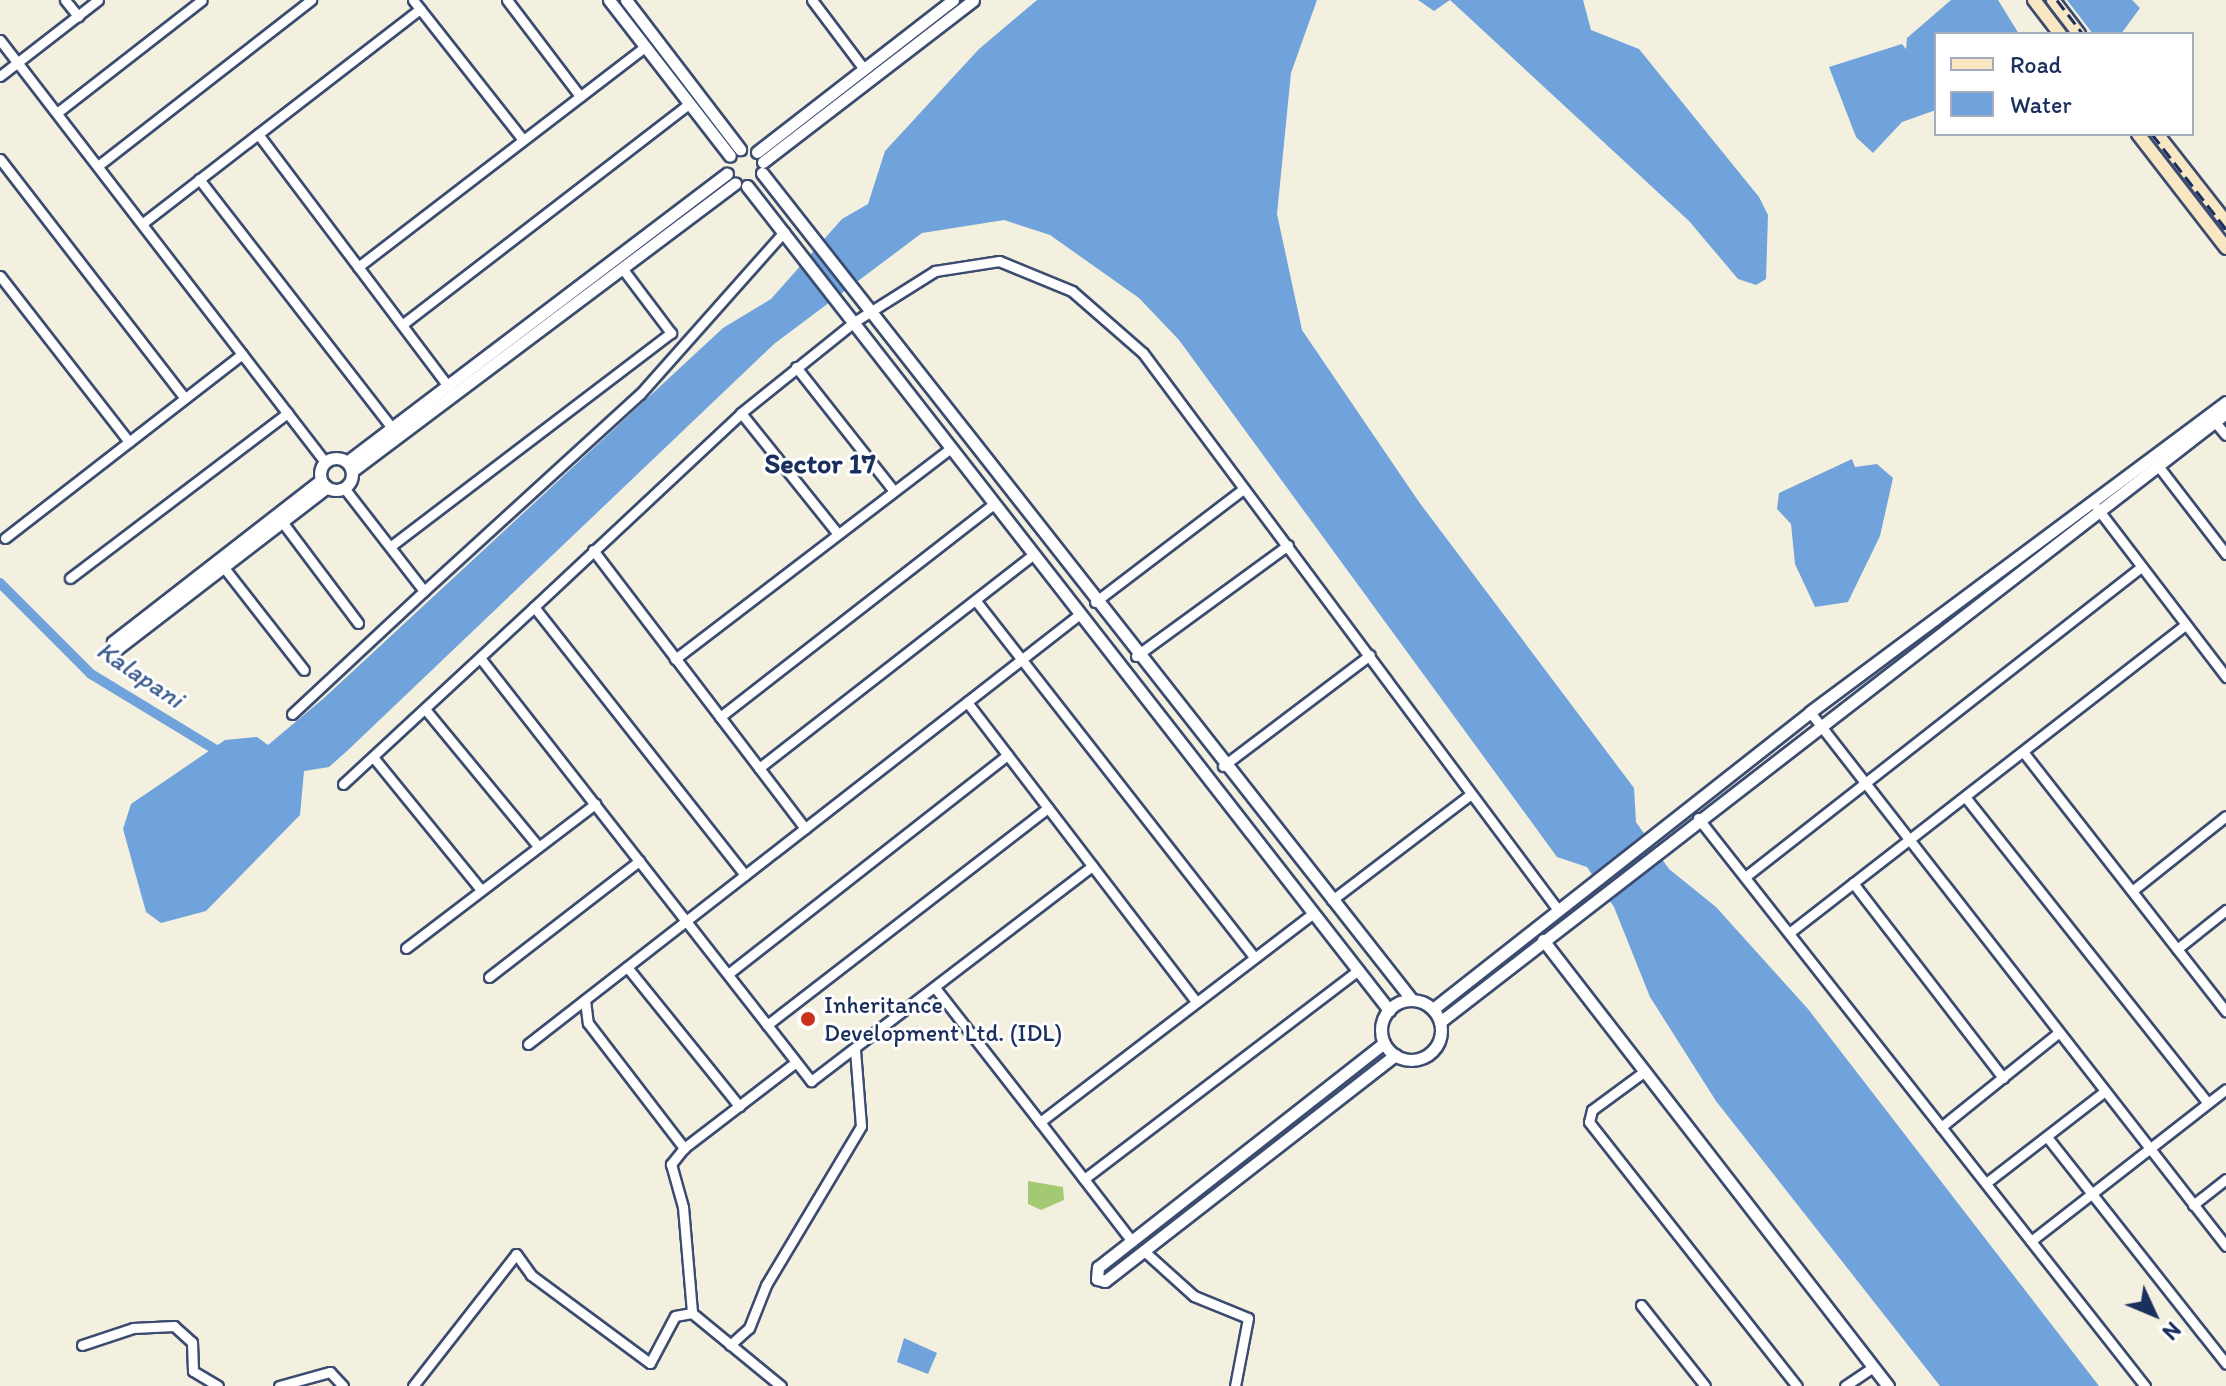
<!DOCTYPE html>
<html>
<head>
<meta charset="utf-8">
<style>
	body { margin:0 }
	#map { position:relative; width:2226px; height:1386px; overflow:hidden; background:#f4f0df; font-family:Itim,sans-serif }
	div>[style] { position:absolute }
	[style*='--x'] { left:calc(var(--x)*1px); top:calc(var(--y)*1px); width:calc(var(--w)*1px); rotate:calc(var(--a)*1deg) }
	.green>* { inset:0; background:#a4c973 }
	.water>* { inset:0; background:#70a2db }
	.canal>* { height:10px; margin:-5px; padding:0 5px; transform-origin:5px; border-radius:5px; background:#70a2db }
	.roads { filter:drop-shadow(2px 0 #3c4c71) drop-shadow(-2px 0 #3c4c71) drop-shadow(0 2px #3c4c71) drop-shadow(0 -2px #3c4c71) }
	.minor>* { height:9px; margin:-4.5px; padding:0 4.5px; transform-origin:4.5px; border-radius:4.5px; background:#fff }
	.tertiary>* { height:11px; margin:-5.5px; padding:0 5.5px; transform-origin:5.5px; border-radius:5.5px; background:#fff }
	.tertiary>.ring { margin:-5.5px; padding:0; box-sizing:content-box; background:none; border:11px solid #fff; border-radius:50% }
	.secondary>* { height:12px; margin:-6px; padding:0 6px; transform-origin:6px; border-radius:6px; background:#f9e7c3 }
	.rail>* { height:3px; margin-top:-1.5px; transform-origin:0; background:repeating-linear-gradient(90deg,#1b2f5e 0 12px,transparent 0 18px) }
	.dots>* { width:22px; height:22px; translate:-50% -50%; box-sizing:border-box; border:4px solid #fff; border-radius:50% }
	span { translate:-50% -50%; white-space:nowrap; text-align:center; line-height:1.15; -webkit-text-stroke:6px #fff; paint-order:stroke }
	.poi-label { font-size:24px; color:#1b2f5e }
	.left { translate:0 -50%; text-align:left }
	.water-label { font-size:26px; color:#3d5d90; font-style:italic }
	.quarter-label { font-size:28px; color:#1b2f5e; font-weight:700 }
	.legend { position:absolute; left:1934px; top:32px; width:260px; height:104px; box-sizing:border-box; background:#fff; border:2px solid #a4acbf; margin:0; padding:10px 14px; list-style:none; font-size:24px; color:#1b2f5e }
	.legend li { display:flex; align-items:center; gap:16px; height:40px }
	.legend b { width:40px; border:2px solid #a4acbf }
	.north { position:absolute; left:2114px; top:1274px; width:80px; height:80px; -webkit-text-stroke:6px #fff; paint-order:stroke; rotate:134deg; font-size:22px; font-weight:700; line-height:32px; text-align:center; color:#1b2f5e }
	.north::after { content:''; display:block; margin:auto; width:28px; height:36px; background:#1b2f5e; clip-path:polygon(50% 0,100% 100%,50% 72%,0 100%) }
</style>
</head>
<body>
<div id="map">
	<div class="green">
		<div style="clip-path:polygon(1028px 1181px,1063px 1187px,1064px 1200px,1041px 1210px,1028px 1204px)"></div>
	</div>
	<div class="water">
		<div style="clip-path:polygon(1037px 0,1317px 0,1291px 73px,1277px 214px,1302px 330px,1419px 502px,1634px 788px,1636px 822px,1669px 869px,1716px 907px,1808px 1009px,2099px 1386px,1940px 1386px,1716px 1101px,1650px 997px,1614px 907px,1587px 867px,1557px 857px,1179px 340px,1139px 298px,1050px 235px,1004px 220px,922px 233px,774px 344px,347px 751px,329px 767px,304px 771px,300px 815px,206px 911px,161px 923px,146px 912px,123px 829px,131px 804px,225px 740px,257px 737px,268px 745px,324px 698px,723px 328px,771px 299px,842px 219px,868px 204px,885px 151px,979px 49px)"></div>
		<div style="clip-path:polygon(1418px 0,1583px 0,1591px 30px,1639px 49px,1759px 197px,1768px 215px,1766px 279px,1756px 285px,1738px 279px,1689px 221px,1450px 0,1434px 11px)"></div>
		<div style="clip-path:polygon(1951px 0,1998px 0,2019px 34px,1936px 34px,1936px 110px,1902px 122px,1873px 153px,1856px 137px,1829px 67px,1902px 44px,1906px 49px,1907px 38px)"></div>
		<div style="clip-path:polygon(2067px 0,2132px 0,2140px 8px,2121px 34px,2093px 34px)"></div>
		<div style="clip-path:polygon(1852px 459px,1855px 467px,1877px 464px,1893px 478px,1880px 536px,1848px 602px,1815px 607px,1795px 564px,1791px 524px,1777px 509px,1779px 493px)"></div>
		<div style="clip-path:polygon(904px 1338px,937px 1353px,928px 1374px,897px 1362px)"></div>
	</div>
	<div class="canal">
		<div style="--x:0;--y:583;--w:129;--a:45"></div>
		<div style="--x:91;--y:674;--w:158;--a:31.3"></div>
	</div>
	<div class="roads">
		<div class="minor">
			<div style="--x:65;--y:0;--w:21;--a:51"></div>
			<div style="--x:413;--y:0;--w:178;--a:51.8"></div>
			<div style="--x:507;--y:0;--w:121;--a:52.8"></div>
			<div style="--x:812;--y:0;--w:86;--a:53"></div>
			<div style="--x:0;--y:40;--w:533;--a:52.4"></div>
			<div style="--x:0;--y:76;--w:124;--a:-37.8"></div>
			<div style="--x:58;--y:112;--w:182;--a:-37.9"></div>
			<div style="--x:258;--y:134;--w:316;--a:53"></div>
			<div style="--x:0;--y:159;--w:302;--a:52.3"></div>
			<div style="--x:99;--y:165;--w:269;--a:-37.9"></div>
			<div style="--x:199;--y:179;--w:315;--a:52.2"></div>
			<div style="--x:143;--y:223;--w:350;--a:-37.7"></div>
			<div style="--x:358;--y:267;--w:362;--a:-37.5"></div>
			<div style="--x:0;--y:276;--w:210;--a:52.1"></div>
			<div style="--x:403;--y:324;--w:361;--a:-37.6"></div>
			<div style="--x:796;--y:367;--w:157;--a:51.7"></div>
			<div style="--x:741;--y:413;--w:154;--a:51.3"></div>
			<div style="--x:2215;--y:422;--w:17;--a:50"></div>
			<div style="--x:2159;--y:467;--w:110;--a:52.4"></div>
			<div style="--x:2097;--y:508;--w:213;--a:52.6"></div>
			<div style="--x:283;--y:523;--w:125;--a:53.1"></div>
			<div style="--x:5;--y:538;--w:300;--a:-37.8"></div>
			<div style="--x:391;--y:546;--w:352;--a:-37.3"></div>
			<div style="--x:671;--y:333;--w:81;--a:-127"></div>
			<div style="--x:593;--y:550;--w:350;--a:52.7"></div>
			<div style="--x:225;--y:569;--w:128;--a:52"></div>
			<div style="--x:70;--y:578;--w:273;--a:-37.2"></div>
			<div style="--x:424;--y:591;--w:292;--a:-42.4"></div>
			<div style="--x:640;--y:394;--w:217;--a:-48.4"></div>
			<div style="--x:976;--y:601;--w:452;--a:52"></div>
			<div style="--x:1095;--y:602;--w:185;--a:-37.3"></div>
			<div style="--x:1136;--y:656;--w:188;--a:-36.1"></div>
			<div style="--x:481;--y:659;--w:536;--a:51.97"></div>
			<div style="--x:811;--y:1081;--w:354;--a:-37.4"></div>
			<div style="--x:675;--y:659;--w:347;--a:-37.4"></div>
			<div style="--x:967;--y:702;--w:377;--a:52.6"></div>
			<div style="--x:425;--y:709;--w:178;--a:50.5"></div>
			<div style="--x:1810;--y:712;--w:677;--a:52.08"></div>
			<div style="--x:292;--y:714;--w:180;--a:-43"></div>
			<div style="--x:424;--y:591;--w:130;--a:-127.8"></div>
			<div style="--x:720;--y:717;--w:347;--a:-37.9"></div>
			<div style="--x:2024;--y:753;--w:328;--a:52"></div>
			<div style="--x:373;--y:757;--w:171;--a:50.9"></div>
			<div style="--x:1223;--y:766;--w:184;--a:-37.1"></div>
			<div style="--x:759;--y:768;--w:348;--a:-37.9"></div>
			<div style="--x:343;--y:784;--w:260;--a:-42.8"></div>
			<div style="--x:1966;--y:798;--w:389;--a:51.6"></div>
			<div style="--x:1698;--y:818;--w:723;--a:51.8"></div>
			<div style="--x:745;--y:875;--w:341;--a:-128.2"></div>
			<div style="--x:534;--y:607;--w:284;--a:-43.1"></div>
			<div style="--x:741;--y:413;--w:145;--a:-38.8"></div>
			<div style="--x:854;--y:322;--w:96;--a:-32.2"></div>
			<div style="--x:935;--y:271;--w:65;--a:-8.9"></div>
			<div style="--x:999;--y:261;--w:79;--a:22.3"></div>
			<div style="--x:1072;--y:291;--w:94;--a:41.1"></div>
			<div style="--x:1143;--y:353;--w:695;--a:53.31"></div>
			<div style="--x:1745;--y:877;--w:503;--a:-38.05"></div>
			<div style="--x:1853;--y:883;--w:246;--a:52.4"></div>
			<div style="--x:2132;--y:891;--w:120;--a:-38.6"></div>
			<div style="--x:1332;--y:900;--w:175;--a:-37.3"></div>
			<div style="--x:1789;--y:933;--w:502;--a:-37.87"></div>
			<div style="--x:406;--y:948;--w:238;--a:-37.3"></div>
			<div style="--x:2177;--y:949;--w:63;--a:-38.5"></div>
			<div style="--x:627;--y:967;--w:179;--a:51.1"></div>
			<div style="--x:728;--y:974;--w:355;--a:-38.1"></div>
			<div style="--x:489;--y:977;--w:190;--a:-37.7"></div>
			<div style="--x:936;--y:989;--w:169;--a:52"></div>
			<div style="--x:1040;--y:1122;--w:344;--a:-37.4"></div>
			<div style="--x:585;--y:1000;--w:23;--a:83"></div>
			<div style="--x:588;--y:1023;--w:158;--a:52.5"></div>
			<div style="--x:684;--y:1148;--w:21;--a:129"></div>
			<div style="--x:671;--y:1164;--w:45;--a:74.4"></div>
			<div style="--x:683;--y:1207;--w:106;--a:85.1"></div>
			<div style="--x:692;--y:1313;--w:115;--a:39.4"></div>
			<div style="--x:767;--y:1025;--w:355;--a:-37.7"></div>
			<div style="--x:528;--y:1044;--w:700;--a:-37.92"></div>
			<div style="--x:1645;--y:1071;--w:66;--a:143.7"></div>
			<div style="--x:1592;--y:1110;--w:12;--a:104"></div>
			<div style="--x:1589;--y:1122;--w:336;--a:51.8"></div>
			<div style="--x:1040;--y:1122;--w:149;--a:52.4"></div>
			<div style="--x:1941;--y:1127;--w:151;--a:-38.8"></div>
			<div style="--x:2047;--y:1137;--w:289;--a:51.7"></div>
			<div style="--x:684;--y:1148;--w:141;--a:-37.5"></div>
			<div style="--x:1084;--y:1179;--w:345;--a:-37.3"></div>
			<div style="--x:1986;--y:1183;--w:150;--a:-37.7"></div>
			<div style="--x:2193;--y:1205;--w:42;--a:-38.2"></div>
			<div style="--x:2031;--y:1241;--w:247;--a:-37.9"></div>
			<div style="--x:1144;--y:1251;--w:67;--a:42"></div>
			<div style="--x:1194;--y:1296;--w:58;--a:22.2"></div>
			<div style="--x:1248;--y:1318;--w:69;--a:100.8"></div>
			<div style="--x:1641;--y:1305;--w:103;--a:51.7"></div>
			<div style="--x:82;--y:1345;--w:54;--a:-18.4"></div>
			<div style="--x:133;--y:1328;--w:41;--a:-2.8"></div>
			<div style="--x:174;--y:1326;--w:24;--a:42"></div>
			<div style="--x:192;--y:1342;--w:29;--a:88"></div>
			<div style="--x:193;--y:1371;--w:29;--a:31"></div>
			<div style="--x:730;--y:1345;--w:25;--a:-42"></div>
			<div style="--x:749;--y:1328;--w:46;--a:-68.4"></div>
			<div style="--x:766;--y:1285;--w:185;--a:-59.1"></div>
			<div style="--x:861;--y:1126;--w:76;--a:-94.5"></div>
			<div style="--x:279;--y:1386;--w:53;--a:-15.4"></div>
			<div style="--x:330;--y:1372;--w:19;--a:47"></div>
			<div style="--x:413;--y:1386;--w:167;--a:-52"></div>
			<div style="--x:516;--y:1254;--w:26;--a:54"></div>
			<div style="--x:531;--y:1275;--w:148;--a:36.5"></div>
			<div style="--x:650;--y:1363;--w:53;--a:-62"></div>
			<div style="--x:675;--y:1316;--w:17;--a:-10"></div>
			<div style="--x:1845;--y:1386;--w:34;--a:-34"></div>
		</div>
		<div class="tertiary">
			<div style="--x:609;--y:0;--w:197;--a:52.2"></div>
			<div style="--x:626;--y:0;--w:188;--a:52.6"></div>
			<div style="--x:757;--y:152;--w:248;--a:-37.8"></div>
			<div style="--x:763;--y:162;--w:265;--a:-37.6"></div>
			<div style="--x:762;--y:173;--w:1052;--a:51.83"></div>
			<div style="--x:747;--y:186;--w:1045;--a:52.08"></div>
			<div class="ring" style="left:320px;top:458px;width:21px;height:21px"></div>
			<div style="--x:347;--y:462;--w:477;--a:-37.2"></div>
			<div style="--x:352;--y:471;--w:479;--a:-36.9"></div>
			<div style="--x:321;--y:480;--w:264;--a:142.1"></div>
			<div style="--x:113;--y:642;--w:10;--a:90"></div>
			<div style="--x:113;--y:652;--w:270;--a:-37.6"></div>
			<div style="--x:1543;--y:940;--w:564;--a:52.28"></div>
			<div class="ring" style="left:1381px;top:1000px;width:49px;height:49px"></div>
			<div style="--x:1433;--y:1009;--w:480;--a:-38.2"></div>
			<div style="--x:1810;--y:712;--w:519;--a:-36.69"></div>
			<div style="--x:1440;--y:1022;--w:994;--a:-37.77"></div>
			<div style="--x:1384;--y:1043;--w:363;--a:141.9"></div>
			<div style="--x:1098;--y:1267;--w:12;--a:95"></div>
			<div style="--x:1097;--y:1279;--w:8;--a:14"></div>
			<div style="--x:1105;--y:1281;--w:368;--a:-37.9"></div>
		</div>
		<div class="secondary">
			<div style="--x:2034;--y:0;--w:43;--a:52.6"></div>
			<div style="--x:2053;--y:0;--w:43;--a:52.6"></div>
			<div style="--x:2138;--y:134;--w:144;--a:52.3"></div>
			<div style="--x:2157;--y:134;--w:112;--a:51.9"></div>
		</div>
	</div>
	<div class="rail">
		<div style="--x:2057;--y:0;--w:43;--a:52.6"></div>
		<div style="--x:2152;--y:134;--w:120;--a:52.1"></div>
	</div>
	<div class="dots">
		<div style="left:808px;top:1019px;background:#c8321e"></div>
	</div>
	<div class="poi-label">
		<span class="left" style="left:824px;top:1019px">Inheritance<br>Development Ltd. (IDL)</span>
	</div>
	<div class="water-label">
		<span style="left:140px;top:675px;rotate:34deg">Kalapani</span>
	</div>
	<div class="quarter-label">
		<span style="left:820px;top:463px">Sector 17</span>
	</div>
	<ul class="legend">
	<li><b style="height:10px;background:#f9e7c3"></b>Road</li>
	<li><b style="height:22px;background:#70a2db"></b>Water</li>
	</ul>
	<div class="north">N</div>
</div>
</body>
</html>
